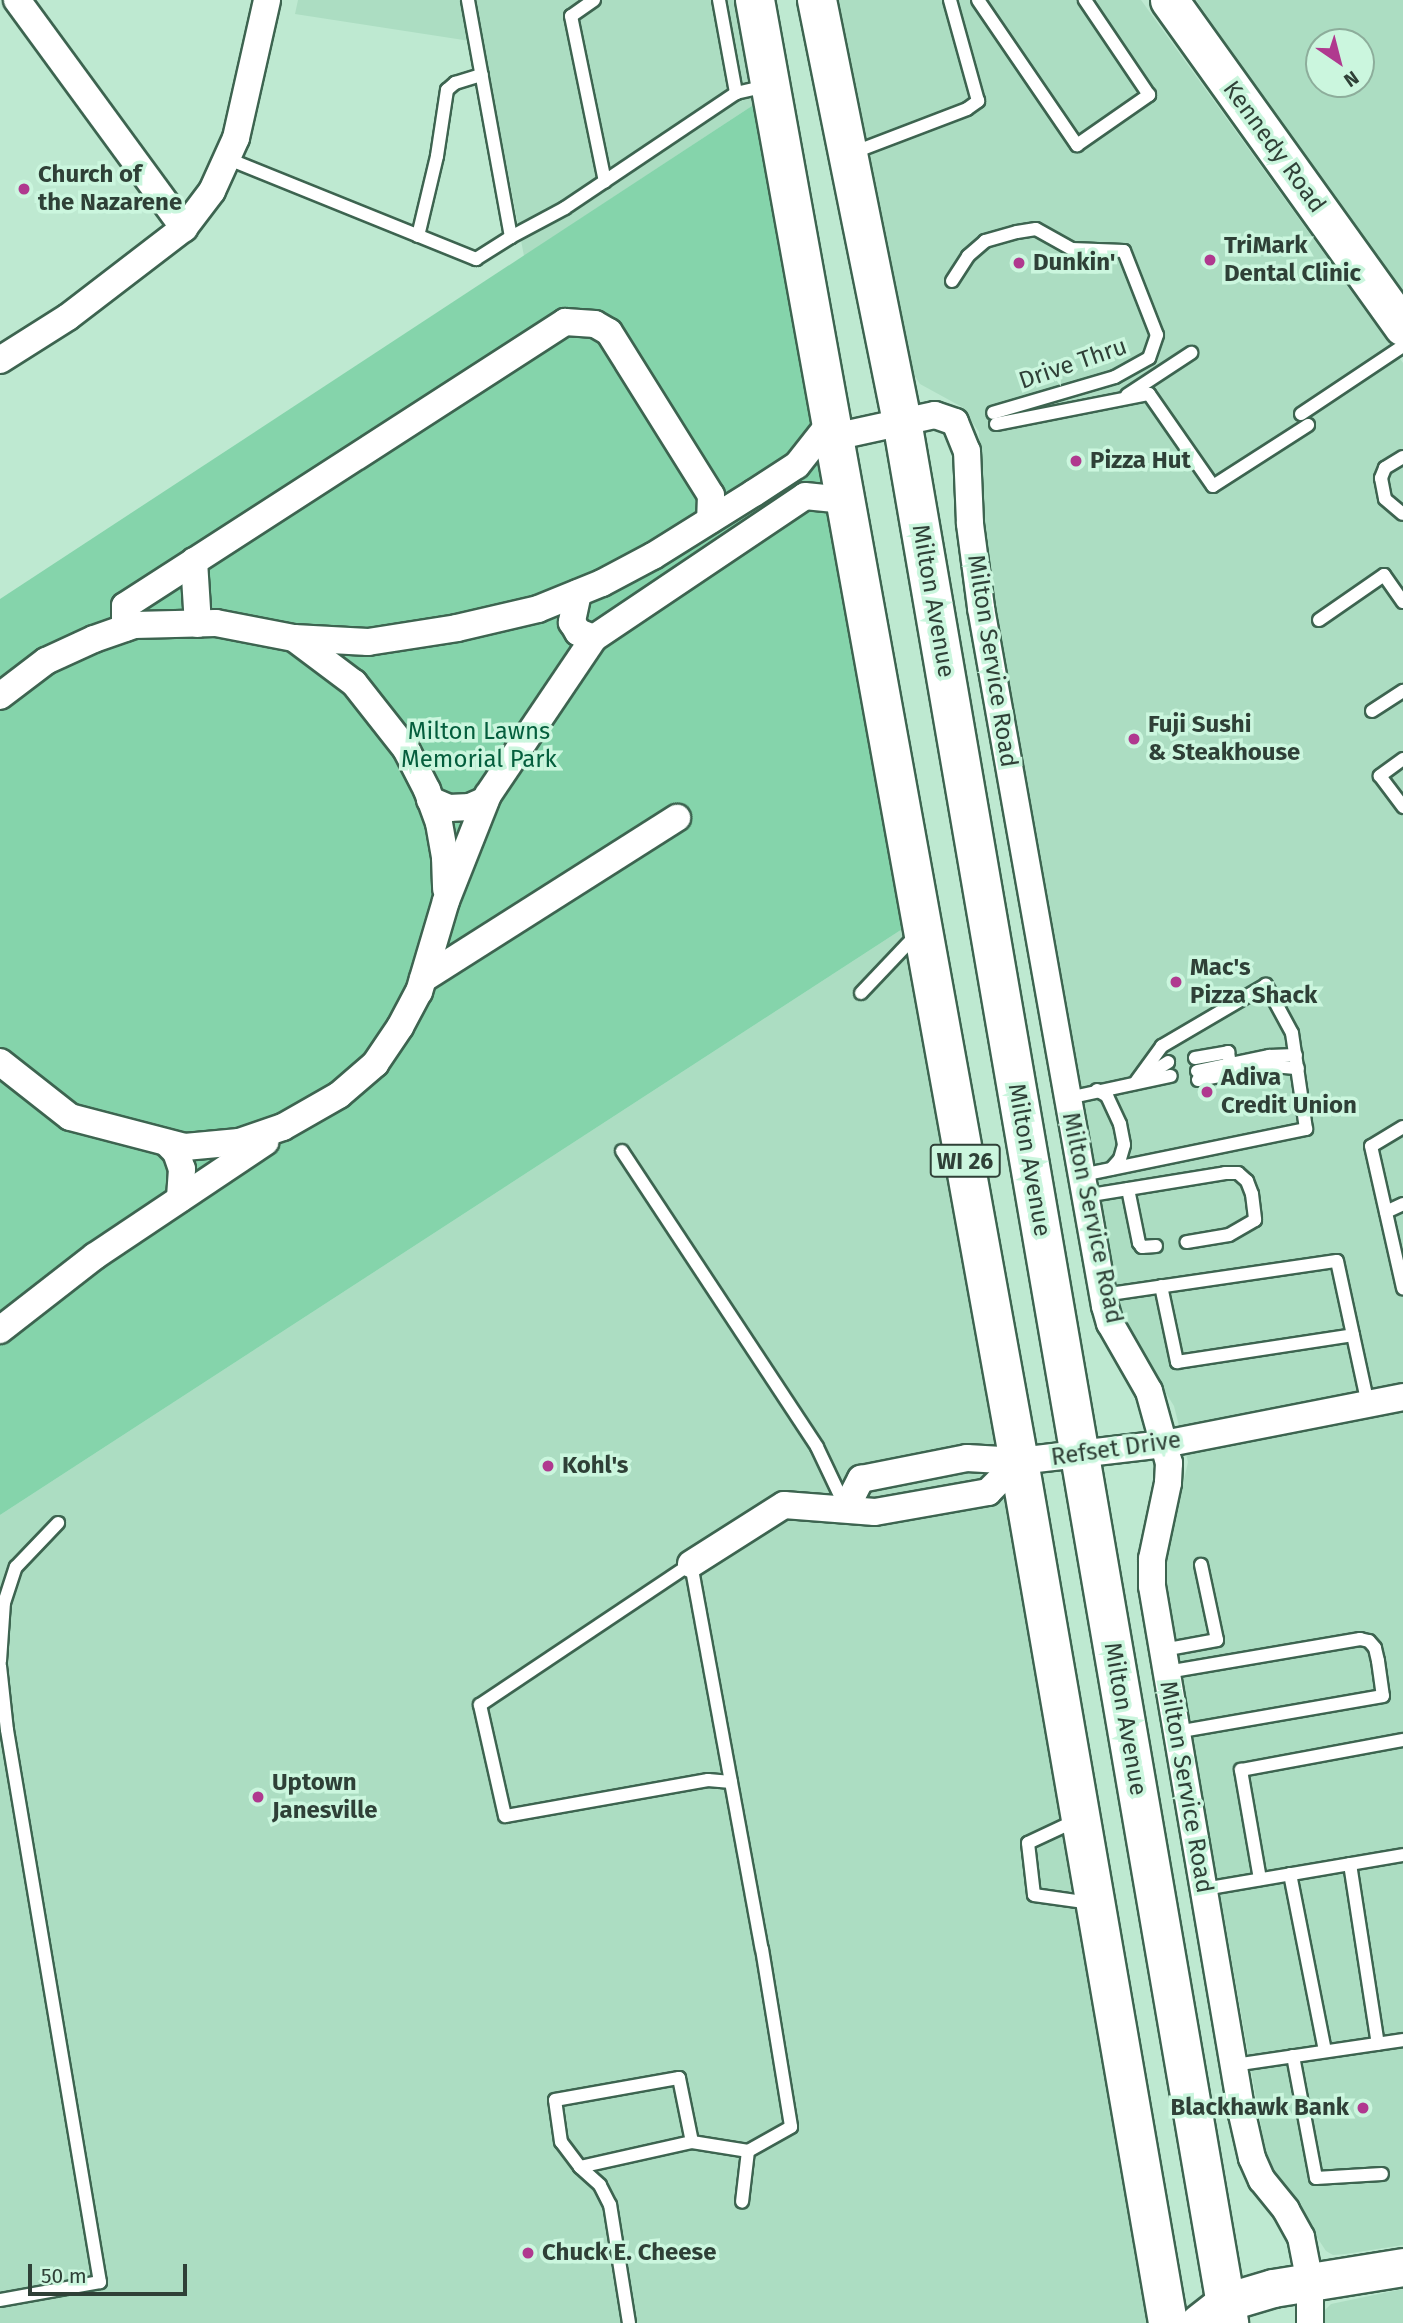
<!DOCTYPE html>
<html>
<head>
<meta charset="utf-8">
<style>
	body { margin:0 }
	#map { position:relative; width:1403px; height:2323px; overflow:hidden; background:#bee9d1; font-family:"Fira Sans",sans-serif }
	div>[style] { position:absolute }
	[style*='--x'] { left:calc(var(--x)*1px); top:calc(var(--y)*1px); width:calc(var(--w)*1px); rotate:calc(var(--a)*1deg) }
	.built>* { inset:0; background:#acddc2 }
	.green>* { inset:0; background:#85d4ab }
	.roads { filter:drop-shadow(2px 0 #3d6450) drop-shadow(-2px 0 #3d6450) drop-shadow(0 2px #3d6450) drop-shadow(0 -2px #3d6450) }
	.lane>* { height:12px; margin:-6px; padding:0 6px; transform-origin:6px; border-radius:6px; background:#fff }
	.street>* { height:26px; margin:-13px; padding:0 13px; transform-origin:13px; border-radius:13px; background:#fff }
	.secondary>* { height:37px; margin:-18.5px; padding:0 18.5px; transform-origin:18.5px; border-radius:18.5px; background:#fff }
	.primary>* { height:38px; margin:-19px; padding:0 19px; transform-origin:19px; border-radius:19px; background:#fff }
	.dots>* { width:19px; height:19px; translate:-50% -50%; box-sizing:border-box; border:4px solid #cbf6de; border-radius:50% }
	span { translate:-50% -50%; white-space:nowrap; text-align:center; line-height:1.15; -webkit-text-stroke:7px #cbf6de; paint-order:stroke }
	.shield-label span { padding:2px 5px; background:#cbf6de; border:2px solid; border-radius:5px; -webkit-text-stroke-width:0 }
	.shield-label { font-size:23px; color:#2f4037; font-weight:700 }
	.street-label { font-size:24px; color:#2f4037 }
	.poi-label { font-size:24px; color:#2f4037; font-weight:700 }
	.left { translate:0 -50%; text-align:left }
	.right { translate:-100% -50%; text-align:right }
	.park-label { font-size:24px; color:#045e3d }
	.north { position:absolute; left:1305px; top:28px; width:70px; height:70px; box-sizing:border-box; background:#cbf6de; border:2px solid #8dad9b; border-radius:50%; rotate:145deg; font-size:19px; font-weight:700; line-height:28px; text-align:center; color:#2f4037 }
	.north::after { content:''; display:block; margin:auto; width:24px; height:32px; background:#b0398f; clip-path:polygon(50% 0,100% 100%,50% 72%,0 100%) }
	.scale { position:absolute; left:28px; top:2264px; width:159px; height:32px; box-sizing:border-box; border:4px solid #2f4037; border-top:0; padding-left:9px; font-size:21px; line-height:24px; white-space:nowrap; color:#2f4037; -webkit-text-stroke:5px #cbf6de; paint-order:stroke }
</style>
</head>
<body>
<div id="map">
	<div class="built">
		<div style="clip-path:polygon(298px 0,744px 0,761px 100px,524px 256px,483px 43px,295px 14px)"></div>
		<div style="clip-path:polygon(838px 0,1141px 0,1403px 363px,1403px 2245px,1346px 2254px,1333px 2255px,1326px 2251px,1280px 2181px,1268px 2159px,1264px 2143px,1165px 1584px,1165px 1563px,1188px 1462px,1174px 1406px,1137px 1347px,1118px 1308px,984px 544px,979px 432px,962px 407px,920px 384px,914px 375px)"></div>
		<div style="clip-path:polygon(evenodd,1196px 0,1403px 0,1403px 291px,1252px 81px,1196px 0,1319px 42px,1361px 42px,1361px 84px,1319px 84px,1319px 42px)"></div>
		<div style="clip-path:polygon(910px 924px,1151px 2323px,0 2323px,0 1515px)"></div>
		<div style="clip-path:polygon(1403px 2289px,1403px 2323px,1321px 2323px,1323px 2312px,1331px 2304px)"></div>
	</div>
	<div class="green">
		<div style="clip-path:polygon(761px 100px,910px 924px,0 1515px,0 599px)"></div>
	</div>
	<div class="roads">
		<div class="lane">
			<div style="--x:594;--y:0;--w:28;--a:145"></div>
			<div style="--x:571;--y:16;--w:169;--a:78.4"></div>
			<div style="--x:719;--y:0;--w:95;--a:79.6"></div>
			<div style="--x:736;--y:93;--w:32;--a:-13"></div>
			<div style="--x:978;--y:0;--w:176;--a:55.7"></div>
			<div style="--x:1077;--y:145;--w:88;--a:-34.8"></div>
			<div style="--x:1149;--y:95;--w:115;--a:-124"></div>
			<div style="--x:852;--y:153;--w:123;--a:-20.9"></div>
			<div style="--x:967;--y:109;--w:14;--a:-36"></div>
			<div style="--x:978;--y:101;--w:105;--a:-105.5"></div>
			<div style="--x:226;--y:158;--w:270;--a:22"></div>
			<div style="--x:476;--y:259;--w:41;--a:-32.2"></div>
			<div style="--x:511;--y:237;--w:241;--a:-100.3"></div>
			<div style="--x:418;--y:236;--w:82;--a:-76.6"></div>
			<div style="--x:437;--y:156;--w:67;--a:-81.4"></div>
			<div style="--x:447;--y:90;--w:11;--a:-41"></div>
			<div style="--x:455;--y:83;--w:28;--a:-17"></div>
			<div style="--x:511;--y:237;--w:61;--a:-28.2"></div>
			<div style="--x:565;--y:208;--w:206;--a:-33.9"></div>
			<div style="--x:952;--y:281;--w:30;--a:-57"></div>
			<div style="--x:968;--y:256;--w:23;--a:-41"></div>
			<div style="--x:985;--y:241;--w:33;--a:-16"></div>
			<div style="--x:1017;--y:232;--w:19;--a:-9"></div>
			<div style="--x:1036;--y:229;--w:41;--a:29.1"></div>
			<div style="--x:1072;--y:249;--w:52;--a:2.2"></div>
			<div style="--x:1124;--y:251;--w:90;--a:68.6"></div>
			<div style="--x:1157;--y:335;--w:24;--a:109"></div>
			<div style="--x:1149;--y:358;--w:39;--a:151"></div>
			<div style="--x:1115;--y:377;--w:127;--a:163.6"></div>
			<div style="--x:1127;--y:395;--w:77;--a:-33.3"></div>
			<div style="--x:1301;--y:414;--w:123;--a:-33.7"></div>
			<div style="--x:996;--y:424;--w:156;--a:-11.1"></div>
			<div style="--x:1149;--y:394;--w:112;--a:55.2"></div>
			<div style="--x:1213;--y:486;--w:113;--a:-32.7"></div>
			<div style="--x:1403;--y:457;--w:21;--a:149"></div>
			<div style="--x:1385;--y:468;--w:11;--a:112"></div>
			<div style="--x:1381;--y:478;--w:21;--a:79"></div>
			<div style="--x:1385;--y:499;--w:23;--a:40"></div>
			<div style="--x:1319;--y:620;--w:79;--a:-34.7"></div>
			<div style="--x:1384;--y:575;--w:33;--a:55"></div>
			<div style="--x:1372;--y:711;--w:37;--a:-33"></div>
			<div style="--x:1403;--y:759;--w:29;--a:144"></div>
			<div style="--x:1380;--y:776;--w:39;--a:53"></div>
			<div style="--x:861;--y:993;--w:80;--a:-46.5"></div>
			<div style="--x:1195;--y:1058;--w:34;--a:-10"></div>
			<div style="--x:1228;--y:1052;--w:12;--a:81"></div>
			<div style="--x:1197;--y:1071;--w:74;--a:-11.8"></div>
			<div style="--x:1269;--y:1056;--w:27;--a:-2"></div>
			<div style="--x:1141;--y:1079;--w:32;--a:-32"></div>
			<div style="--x:1198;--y:1080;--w:76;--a:-10.6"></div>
			<div style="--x:1273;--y:1066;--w:25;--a:5"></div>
			<div style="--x:1097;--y:1090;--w:12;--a:31"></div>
			<div style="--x:1107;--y:1096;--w:31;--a:65"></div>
			<div style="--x:1120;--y:1124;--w:21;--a:79"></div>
			<div style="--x:1124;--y:1145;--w:15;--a:106"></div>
			<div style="--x:1120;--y:1159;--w:13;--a:132"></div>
			<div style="--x:1068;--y:1098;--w:105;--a:-12.1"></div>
			<div style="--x:1403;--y:1127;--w:37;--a:149"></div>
			<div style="--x:1371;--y:1146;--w:146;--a:77.3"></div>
			<div style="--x:622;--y:1151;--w:354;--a:56.6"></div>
			<div style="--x:817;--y:1447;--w:65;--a:64.6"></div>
			<div style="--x:1082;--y:1175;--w:229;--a:-11.6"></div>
			<div style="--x:1306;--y:1129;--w:97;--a:-98.3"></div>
			<div style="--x:1292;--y:1033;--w:55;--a:-118.4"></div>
			<div style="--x:1266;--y:985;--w:121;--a:149.6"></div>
			<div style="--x:1162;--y:1046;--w:46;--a:126.1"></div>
			<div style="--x:1128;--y:1189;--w:55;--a:78.5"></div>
			<div style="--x:1139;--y:1243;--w:5;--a:53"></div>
			<div style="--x:1142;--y:1247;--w:14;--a:-4"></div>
			<div style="--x:1085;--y:1196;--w:142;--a:-9.3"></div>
			<div style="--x:1225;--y:1173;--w:13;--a:0"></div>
			<div style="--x:1238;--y:1173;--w:12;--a:42"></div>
			<div style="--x:1247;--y:1181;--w:14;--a:69"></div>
			<div style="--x:1252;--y:1194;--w:26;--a:83"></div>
			<div style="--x:1255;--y:1220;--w:30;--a:150"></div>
			<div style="--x:1229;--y:1235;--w:43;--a:170.5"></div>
			<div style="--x:1386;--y:1212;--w:19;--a:-25"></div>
			<div style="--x:1161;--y:1286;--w:78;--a:78.1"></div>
			<div style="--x:1177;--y:1362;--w:178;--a:-8.7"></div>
			<div style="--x:1103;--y:1295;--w:236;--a:-8.3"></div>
			<div style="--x:1337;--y:1261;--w:146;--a:77.8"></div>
			<div style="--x:1163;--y:1650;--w:55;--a:-10.5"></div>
			<div style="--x:1217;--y:1640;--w:77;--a:-102"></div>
			<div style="--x:0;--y:1661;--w:58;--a:-86.1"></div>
			<div style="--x:4;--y:1603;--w:38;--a:-72"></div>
			<div style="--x:16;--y:1567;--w:61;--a:-46.3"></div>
			<div style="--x:0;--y:1666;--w:64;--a:83.8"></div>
			<div style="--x:7;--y:1730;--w:560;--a:80.44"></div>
			<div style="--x:100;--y:2282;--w:102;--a:169.8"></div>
			<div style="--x:1167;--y:1672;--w:196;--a:-9.7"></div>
			<div style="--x:1360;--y:1639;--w:9;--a:13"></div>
			<div style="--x:1369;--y:1641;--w:9;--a:49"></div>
			<div style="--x:1375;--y:1648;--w:13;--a:77"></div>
			<div style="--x:1378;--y:1661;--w:35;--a:82"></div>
			<div style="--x:1383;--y:1696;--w:209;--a:170.1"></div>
			<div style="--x:731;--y:1782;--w:23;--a:-175"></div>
			<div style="--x:708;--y:1780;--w:206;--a:169.9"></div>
			<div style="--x:505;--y:1816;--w:114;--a:-102.7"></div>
			<div style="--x:480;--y:1705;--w:254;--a:-33.8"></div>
			<div style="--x:691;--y:1564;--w:391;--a:79.6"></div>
			<div style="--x:762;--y:1949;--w:180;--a:80.7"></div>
			<div style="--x:791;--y:2127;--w:49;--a:150.8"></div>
			<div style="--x:748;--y:2151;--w:51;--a:96.7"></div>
			<div style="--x:1077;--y:1820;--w:54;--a:154.9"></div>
			<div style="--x:1028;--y:1843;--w:52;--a:83.4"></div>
			<div style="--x:1034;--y:1895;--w:58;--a:8"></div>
			<div style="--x:1350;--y:1864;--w:182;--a:81.2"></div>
			<div style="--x:1290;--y:1874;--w:180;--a:78.8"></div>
			<div style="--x:1260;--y:1879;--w:111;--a:-99.9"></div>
			<div style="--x:1241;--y:1770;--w:165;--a:-10.5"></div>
			<div style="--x:1204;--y:1889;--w:202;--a:-9.7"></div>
			<div style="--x:1293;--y:2056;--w:124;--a:79.3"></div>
			<div style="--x:1316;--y:2178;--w:66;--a:-3.5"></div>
			<div style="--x:1234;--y:2065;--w:171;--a:-8.4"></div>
			<div style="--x:580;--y:2167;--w:115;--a:-12.6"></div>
			<div style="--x:692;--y:2142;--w:57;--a:9.1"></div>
			<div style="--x:629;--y:2323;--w:120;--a:-99.1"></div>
			<div style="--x:610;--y:2205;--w:22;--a:-117"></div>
			<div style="--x:600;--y:2185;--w:27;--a:-138"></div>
			<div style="--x:580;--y:2167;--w:31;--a:-127"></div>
			<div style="--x:561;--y:2142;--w:42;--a:-98.1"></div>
			<div style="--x:555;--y:2100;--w:126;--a:-10.1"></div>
			<div style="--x:679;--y:2078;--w:65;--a:78.5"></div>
		</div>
		<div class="street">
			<div style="--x:17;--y:0;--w:283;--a:53.8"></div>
			<div style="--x:0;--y:360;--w:80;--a:-32.3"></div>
			<div style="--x:68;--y:317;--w:146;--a:-37.5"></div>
			<div style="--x:184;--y:228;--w:46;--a:-52.9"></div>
			<div style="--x:212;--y:191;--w:58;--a:-65.6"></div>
			<div style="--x:236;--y:138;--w:141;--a:-77.3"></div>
			<div style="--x:834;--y:437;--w:103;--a:-12.3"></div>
			<div style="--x:935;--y:415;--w:21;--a:19"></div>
			<div style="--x:955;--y:422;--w:31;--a:68"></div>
			<div style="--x:967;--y:451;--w:73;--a:87.6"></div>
			<div style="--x:970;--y:524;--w:85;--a:82.5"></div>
			<div style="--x:981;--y:608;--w:709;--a:79.93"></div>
			<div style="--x:1105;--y:1306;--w:18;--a:74"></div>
			<div style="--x:1110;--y:1323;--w:78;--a:60.2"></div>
			<div style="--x:1149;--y:1391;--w:75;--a:74.5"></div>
			<div style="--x:1169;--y:1463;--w:20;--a:93"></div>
			<div style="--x:1168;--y:1483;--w:78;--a:101.9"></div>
			<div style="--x:1152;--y:1559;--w:27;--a:90"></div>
			<div style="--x:1152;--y:1586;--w:536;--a:80.33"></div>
			<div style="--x:1242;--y:2114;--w:45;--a:77.2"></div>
			<div style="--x:1252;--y:2158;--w:24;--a:66"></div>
			<div style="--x:1262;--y:2180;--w:38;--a:51"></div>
			<div style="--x:1286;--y:2210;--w:31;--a:61"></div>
			<div style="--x:1301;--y:2237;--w:47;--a:78.9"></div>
			<div style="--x:1310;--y:2283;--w:40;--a:90"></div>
			<div style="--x:194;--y:561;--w:63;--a:86.4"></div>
			<div style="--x:578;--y:593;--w:30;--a:102"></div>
			<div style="--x:572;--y:622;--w:12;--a:59"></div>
			<div style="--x:578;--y:632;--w:17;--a:21"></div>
			<div style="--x:125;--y:628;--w:22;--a:-90"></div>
			<div style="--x:125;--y:606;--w:524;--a:-32.84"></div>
			<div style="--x:565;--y:322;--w:30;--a:4"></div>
			<div style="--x:595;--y:324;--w:16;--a:30"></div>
			<div style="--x:609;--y:332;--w:192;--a:58"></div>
			<div style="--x:711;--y:495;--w:25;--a:92"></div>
			<div style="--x:294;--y:638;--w:74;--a:3.1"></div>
			<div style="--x:368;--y:642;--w:90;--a:-8.9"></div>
			<div style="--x:457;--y:628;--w:83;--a:-13.2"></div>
			<div style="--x:538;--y:609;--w:69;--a:-22.1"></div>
			<div style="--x:602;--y:583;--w:58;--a:-27.9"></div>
			<div style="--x:653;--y:556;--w:119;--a:-32"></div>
			<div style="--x:754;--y:493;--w:51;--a:-33.1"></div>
			<div style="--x:797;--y:465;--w:55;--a:-51.7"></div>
			<div style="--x:0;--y:696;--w:58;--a:-37.3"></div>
			<div style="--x:46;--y:661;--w:53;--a:-24.6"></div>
			<div style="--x:94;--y:639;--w:42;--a:-19.3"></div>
			<div style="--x:134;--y:625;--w:82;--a:-1.4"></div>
			<div style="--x:216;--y:623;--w:79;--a:10.9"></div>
			<div style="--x:294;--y:638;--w:75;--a:36.9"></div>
			<div style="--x:354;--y:683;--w:84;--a:51.8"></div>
			<div style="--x:406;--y:749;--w:46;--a:62.9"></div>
			<div style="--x:427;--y:790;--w:35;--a:70"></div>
			<div style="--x:439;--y:823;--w:35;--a:80"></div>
			<div style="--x:445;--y:857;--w:32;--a:88"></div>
			<div style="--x:430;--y:800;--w:21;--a:23"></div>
			<div style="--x:449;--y:808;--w:21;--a:-3"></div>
			<div style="--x:470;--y:807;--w:17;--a:-24"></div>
			<div style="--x:423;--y:979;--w:301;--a:-32.4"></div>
			<div style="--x:0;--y:1062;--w:89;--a:38.2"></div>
			<div style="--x:70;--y:1117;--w:119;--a:14.6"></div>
			<div style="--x:185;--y:1147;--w:54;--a:-5.3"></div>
			<div style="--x:239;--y:1142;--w:46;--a:-18.8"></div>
			<div style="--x:283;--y:1127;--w:64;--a:-29.7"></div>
			<div style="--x:339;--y:1095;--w:48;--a:-40.7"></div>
			<div style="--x:375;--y:1064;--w:45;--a:-56"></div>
			<div style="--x:400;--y:1027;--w:40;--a:-62"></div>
			<div style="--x:419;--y:992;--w:95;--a:-73.5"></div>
			<div style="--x:446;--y:901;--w:114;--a:-68.4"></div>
			<div style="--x:488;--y:795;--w:189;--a:-56"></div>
			<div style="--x:594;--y:638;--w:254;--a:-33.9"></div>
			<div style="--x:805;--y:496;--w:40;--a:5.7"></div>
			<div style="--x:167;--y:1143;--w:13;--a:45"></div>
			<div style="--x:176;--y:1152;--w:18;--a:71"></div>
			<div style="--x:182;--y:1169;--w:30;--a:94"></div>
			<div style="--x:0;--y:1330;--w:120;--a:-37.9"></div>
			<div style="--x:95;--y:1256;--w:205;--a:-33.8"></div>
			<div style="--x:846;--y:1508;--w:33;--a:-63"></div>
			<div style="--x:861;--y:1479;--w:108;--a:-11.2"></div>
			<div style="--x:967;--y:1458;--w:52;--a:3.3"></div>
			<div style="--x:1019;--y:1461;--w:146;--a:-6.7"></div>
			<div style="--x:1164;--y:1444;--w:244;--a:-11.1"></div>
			<div style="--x:691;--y:1564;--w:110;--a:-32.4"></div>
			<div style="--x:784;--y:1505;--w:91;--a:4.4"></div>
			<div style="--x:875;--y:1512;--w:115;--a:-10"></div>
			<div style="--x:988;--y:1492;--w:44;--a:-45"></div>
		</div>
		<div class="secondary">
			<div style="--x:1169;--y:0;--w:402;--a:54.4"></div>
			<div style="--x:1199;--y:2323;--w:34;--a:-38"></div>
			<div style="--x:1226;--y:2302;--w:49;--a:-16.6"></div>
			<div style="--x:1273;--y:2288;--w:132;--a:-9.2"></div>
		</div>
		<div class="primary">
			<div style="--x:755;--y:0;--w:1485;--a:79.76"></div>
			<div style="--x:1019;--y:1461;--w:875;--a:80.19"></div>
			<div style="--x:817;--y:0;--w:429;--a:78.6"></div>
			<div style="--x:902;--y:421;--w:1930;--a:80.24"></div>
		</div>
	</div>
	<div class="dots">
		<div style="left:24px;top:189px;background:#b0398f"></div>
		<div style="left:1210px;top:260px;background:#b0398f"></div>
		<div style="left:1019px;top:263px;background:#b0398f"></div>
		<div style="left:1076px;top:461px;background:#b0398f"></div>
		<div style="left:1134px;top:739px;background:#b0398f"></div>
		<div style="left:1176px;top:982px;background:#b0398f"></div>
		<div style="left:1207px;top:1092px;background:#b0398f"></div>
		<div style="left:548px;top:1466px;background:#b0398f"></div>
		<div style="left:258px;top:1797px;background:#b0398f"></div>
		<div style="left:1363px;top:2108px;background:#b0398f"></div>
		<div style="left:528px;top:2253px;background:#b0398f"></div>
	</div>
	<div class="shield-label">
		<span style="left:965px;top:1161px">WI 26</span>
	</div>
	<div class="street-label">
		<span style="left:1274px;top:147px;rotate:54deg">Kennedy Road</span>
		<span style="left:1073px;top:364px;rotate:-19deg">Drive Thru</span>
		<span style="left:933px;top:601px;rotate:80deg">Milton Avenue</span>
		<span style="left:992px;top:661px;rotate:81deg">Milton Service Road</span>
		<span style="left:1029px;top:1160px;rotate:80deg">Milton Avenue</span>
		<span style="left:1092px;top:1218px;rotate:78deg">Milton Service Road</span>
		<span style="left:1116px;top:1449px;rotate:-8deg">Refset Drive</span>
		<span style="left:1125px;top:1719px;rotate:80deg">Milton Avenue</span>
		<span style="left:1186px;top:1787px;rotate:80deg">Milton Service Road</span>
	</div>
	<div class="poi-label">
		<span class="left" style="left:38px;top:189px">Church of<br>the Nazarene</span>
		<span class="left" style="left:1224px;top:260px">TriMark<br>Dental Clinic</span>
		<span class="left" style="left:1033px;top:263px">Dunkin'</span>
		<span class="left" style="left:1090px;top:461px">Pizza Hut</span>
		<span class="left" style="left:1148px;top:739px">Fuji Sushi<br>&amp; Steakhouse</span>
		<span class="left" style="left:1190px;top:982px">Mac's<br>Pizza Shack</span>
		<span class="left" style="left:1221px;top:1092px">Adiva<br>Credit Union</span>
		<span class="left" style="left:562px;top:1466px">Kohl's</span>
		<span class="left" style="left:272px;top:1797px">Uptown<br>Janesville</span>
		<span class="right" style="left:1349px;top:2108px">Blackhawk Bank</span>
		<span class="left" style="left:542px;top:2253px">Chuck E. Cheese</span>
	</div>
	<div class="park-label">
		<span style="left:479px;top:746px">Milton Lawns<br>Memorial Park</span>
	</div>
	<div class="north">N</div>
	<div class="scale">50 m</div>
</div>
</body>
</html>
